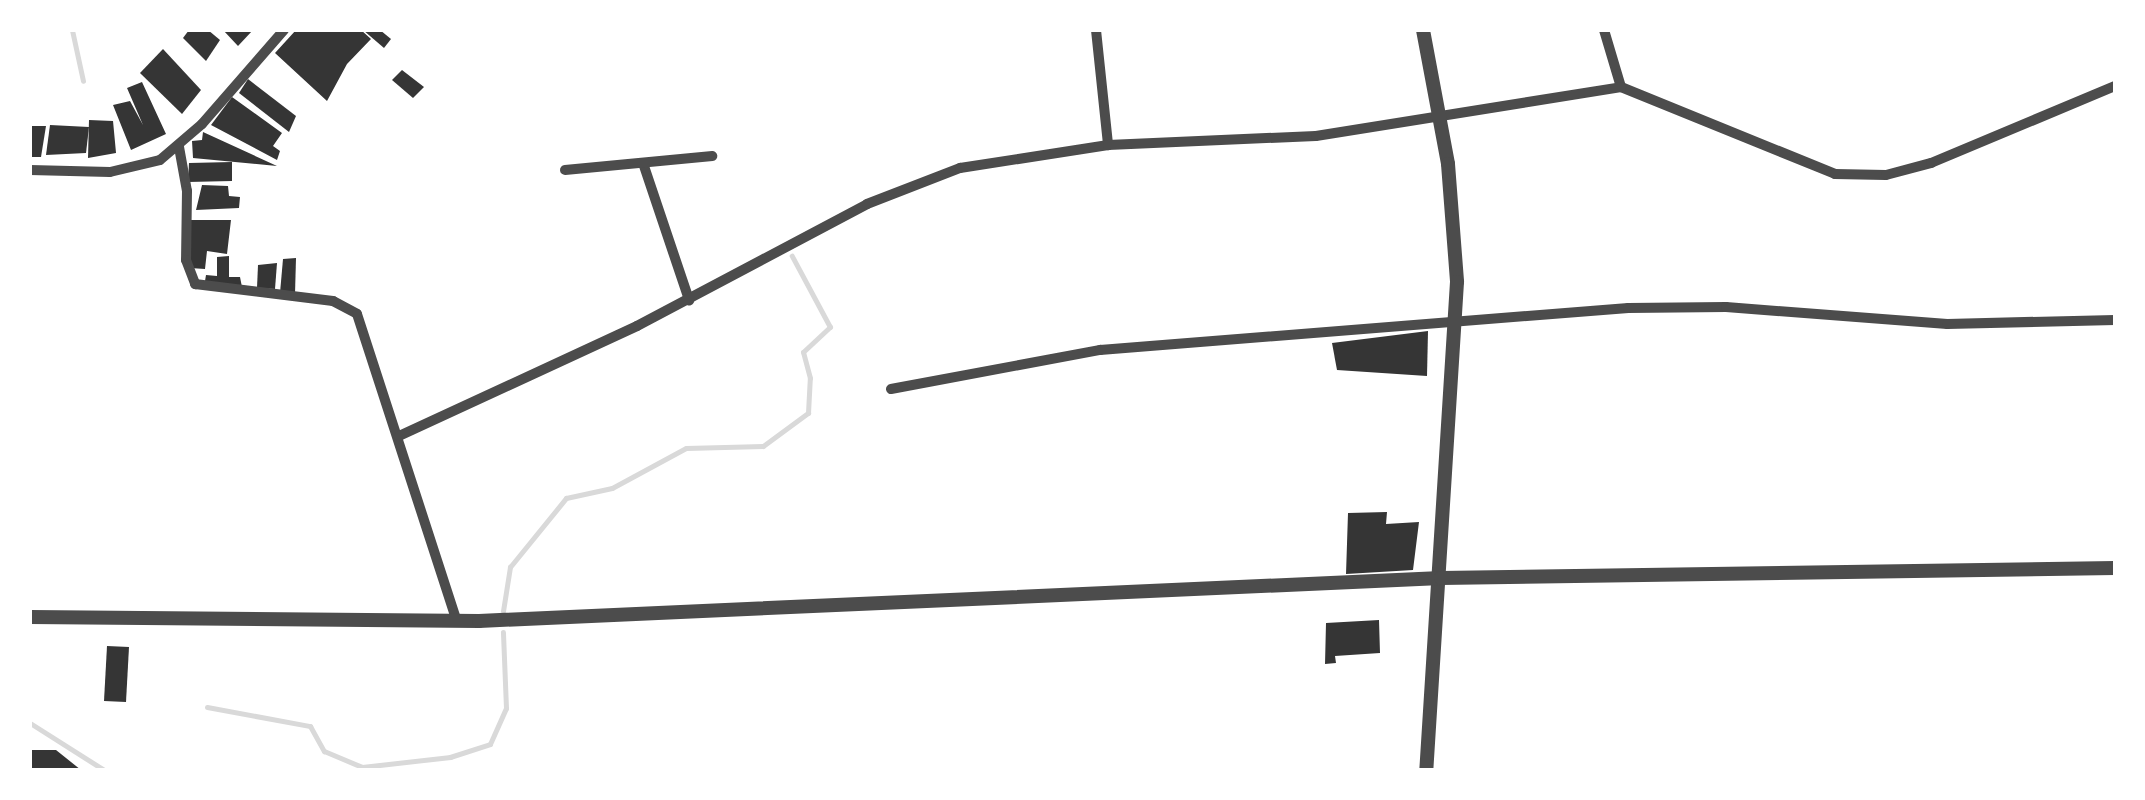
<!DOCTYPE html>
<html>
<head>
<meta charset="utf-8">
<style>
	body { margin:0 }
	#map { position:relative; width:2145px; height:800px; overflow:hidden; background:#fff; font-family:"Varela Round",sans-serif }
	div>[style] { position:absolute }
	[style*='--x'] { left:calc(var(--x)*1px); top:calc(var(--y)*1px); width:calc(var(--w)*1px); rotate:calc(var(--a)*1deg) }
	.stream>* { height:5px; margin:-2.5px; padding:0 2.5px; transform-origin:2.5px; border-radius:2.5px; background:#d9d9d9 }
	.building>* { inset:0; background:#353535 }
	.minor>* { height:10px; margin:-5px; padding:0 5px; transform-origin:5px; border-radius:5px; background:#4c4c4c }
	.tertiary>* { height:14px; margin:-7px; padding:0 7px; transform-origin:7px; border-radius:7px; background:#4c4c4c }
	span { translate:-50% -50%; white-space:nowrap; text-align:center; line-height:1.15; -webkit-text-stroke:10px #fff; paint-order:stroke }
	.frame { position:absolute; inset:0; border:32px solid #fff; pointer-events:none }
</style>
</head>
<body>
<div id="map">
	<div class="stream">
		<div style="--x:72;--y:30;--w:52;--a:77.8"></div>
		<div style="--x:503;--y:611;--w:45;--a:-81"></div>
		<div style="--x:510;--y:567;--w:89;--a:-50.9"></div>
		<div style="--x:566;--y:498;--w:47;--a:-12.3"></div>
		<div style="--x:612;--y:488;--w:84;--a:-28.4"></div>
		<div style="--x:686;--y:448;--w:77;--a:-1.5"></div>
		<div style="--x:763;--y:446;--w:56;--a:-36.3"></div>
		<div style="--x:808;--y:413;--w:35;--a:-87"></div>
		<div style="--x:810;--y:378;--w:27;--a:-105"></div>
		<div style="--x:803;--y:352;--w:37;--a:-43"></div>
		<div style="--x:830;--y:327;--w:81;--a:-118.2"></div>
		<div style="--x:207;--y:707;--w:105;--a:10.5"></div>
		<div style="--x:310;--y:726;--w:29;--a:61"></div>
		<div style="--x:324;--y:751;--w:41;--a:22.8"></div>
		<div style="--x:362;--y:767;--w:89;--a:-6.5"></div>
		<div style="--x:450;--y:757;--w:42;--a:-18"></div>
		<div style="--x:490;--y:744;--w:39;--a:-66"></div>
		<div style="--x:506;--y:708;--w:76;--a:-92.3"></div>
		<div style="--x:30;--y:723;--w:88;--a:32.4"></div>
	</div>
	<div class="building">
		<div style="clip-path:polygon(189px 30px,208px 30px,220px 40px,206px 61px,183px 38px)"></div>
		<div style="clip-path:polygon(223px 30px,253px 30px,238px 46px)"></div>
		<div style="clip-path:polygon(296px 30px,361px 30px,371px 39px,347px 64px,327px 101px,275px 53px)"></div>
		<div style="clip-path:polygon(363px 30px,380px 30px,391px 39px,384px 48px)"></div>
		<div style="clip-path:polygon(163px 49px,201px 90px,182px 114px,140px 73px)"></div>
		<div style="clip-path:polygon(402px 70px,424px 87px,413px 98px,392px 80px)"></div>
		<div style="clip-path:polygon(248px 79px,296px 116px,289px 132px,239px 93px)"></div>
		<div style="clip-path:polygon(142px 82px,166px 134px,131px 150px,113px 105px,130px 101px,143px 125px,127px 88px)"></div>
		<div style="clip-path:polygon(232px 97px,282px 133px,273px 146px,280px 151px,277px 160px,211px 125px)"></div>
		<div style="clip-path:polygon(89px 120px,113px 121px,116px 153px,88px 158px)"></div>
		<div style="clip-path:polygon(50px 125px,89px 127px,86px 153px,46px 155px)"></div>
		<div style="clip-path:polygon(30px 126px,46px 126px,41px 157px,30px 157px)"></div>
		<div style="clip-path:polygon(203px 132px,277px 166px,193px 158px,192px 141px,202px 140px)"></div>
		<div style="clip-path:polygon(232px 162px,232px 181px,188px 182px,189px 163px)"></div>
		<div style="clip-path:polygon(202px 185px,228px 186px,229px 196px,240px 197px,239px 208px,196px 210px)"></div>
		<div style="clip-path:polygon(189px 220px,231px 220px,227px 254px,207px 251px,205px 269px,190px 268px)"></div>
		<div style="clip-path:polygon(229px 256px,229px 277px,240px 277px,242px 287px,204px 287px,206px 275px,217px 276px,217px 257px)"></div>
		<div style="clip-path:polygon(296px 258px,295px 294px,280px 293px,283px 259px)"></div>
		<div style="clip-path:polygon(277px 263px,275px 289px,257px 288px,258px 265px)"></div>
		<div style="clip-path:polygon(1428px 331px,1427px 376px,1337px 370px,1332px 343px)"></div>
		<div style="clip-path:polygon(1387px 512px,1386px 524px,1419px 522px,1413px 570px,1346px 574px,1348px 513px)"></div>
		<div style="clip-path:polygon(1379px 620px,1380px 653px,1335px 656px,1336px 663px,1325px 664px,1326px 623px)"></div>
		<div style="clip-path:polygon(107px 646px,129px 647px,126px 702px,104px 701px)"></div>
		<div style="clip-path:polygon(30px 750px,56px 750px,81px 770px,30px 770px)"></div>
	</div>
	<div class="minor">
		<div style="--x:1096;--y:30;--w:116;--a:84"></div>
		<div style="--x:1604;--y:30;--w:59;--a:73.4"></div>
		<div style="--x:1621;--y:87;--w:231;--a:22.1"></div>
		<div style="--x:1835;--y:174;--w:51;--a:1.1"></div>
		<div style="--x:1886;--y:175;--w:47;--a:-14.9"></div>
		<div style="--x:1931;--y:163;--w:199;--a:-22.7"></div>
		<div style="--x:179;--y:147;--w:45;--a:79.7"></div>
		<div style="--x:187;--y:191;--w:69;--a:90.8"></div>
		<div style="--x:186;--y:260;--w:26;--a:69"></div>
		<div style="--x:195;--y:284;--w:139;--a:7"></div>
		<div style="--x:333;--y:301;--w:27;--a:28"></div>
		<div style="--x:357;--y:314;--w:323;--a:72"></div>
		<div style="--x:643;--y:163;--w:145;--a:71.4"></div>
		<div style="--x:30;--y:170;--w:80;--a:1.4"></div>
		<div style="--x:110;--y:172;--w:51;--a:-13.5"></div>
		<div style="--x:160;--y:160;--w:55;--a:-40.6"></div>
		<div style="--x:202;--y:124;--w:125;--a:-48.9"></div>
		<div style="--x:565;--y:170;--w:148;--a:-5.4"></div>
		<div style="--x:891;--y:389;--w:213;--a:-10.6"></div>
		<div style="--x:1100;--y:350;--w:530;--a:-4.55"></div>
		<div style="--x:1628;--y:308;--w:98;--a:-0.6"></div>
		<div style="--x:1726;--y:307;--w:222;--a:4.4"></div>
		<div style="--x:1947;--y:324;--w:168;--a:-1.4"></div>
		<div style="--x:399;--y:436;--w:262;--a:-24.8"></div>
		<div style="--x:637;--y:326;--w:260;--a:-27.9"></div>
		<div style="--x:867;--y:204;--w:100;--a:-21.2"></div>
		<div style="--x:960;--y:168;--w:150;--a:-8.8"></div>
		<div style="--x:1108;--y:145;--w:208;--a:-2.5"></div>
		<div style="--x:1316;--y:136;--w:309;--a:-9.1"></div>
	</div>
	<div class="tertiary">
		<div style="--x:1423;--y:30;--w:136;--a:79.4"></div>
		<div style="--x:1448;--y:164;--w:118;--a:85.6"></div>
		<div style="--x:1457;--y:282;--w:489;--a:93.6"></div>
		<div style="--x:30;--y:617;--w:449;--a:0.5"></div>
		<div style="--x:479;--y:621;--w:963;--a:-2.56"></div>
		<div style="--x:1441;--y:578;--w:674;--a:-0.85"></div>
	</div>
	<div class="frame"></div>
</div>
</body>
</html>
